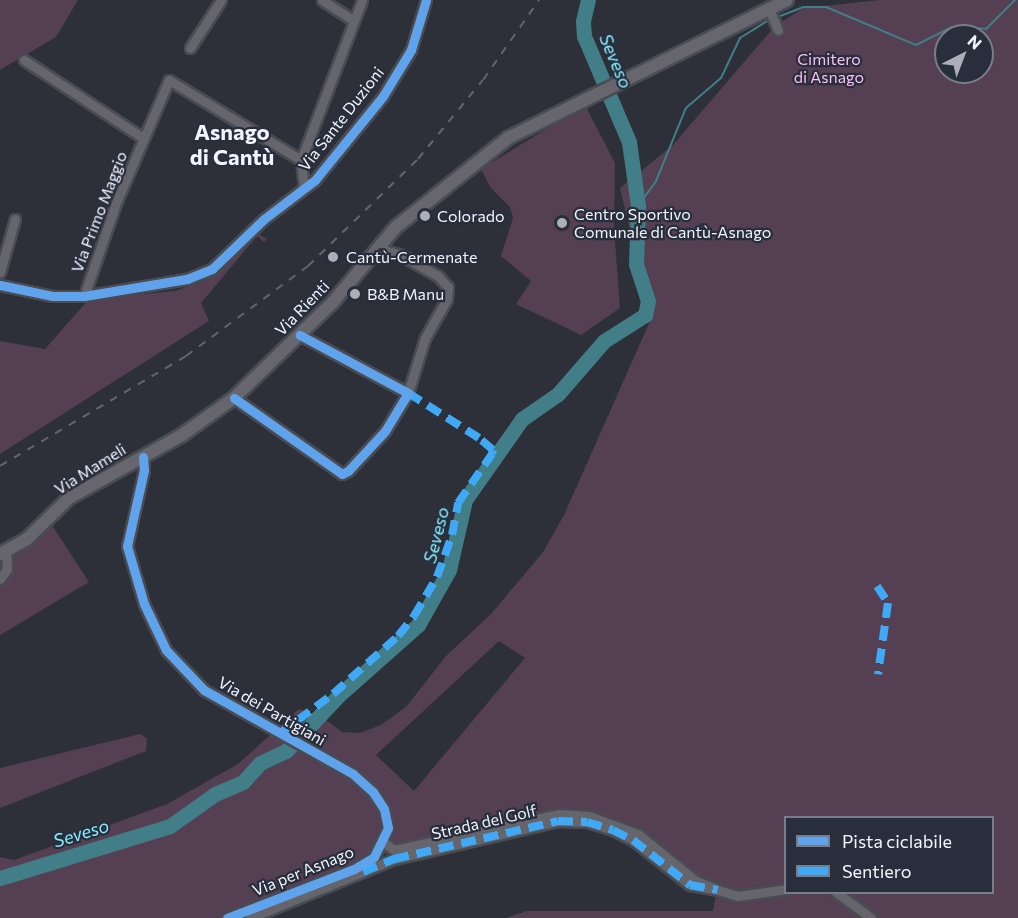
<!DOCTYPE html>
<html>
<head>
<meta charset="utf-8">
<style>
	body { margin:0 }
	#map { position:relative; width:1018px; height:918px; overflow:hidden; background:#2d3038; font-family:Commissioner,sans-serif }
	div>[style] { position:absolute }
	[style*='--x'] { left:calc(var(--x)*1px); top:calc(var(--y)*1px); width:calc(var(--w)*1px); rotate:calc(var(--a)*1deg) }
	.green>* { inset:0; background:#553f53 }
	.stream>* { height:2px; margin:-1px; padding:0 1px; transform-origin:1px; border-radius:1px; background:#427e87 }
	.river>* { height:15px; margin:-7.5px; padding:0 7.5px; transform-origin:7.5px; border-radius:7.5px; background:#427e87 }
	.roads { filter:drop-shadow(2px 0 #494c53) drop-shadow(-2px 0 #494c53) drop-shadow(0 2px #494c53) drop-shadow(0 -2px #494c53) }
	.minor>* { height:9px; margin:-4.5px; padding:0 4.5px; transform-origin:4.5px; border-radius:4.5px; background:#66656c }
	.major>* { height:12px; margin:-6px; padding:0 6px; transform-origin:6px; border-radius:6px; background:#67666f }
	.rail>* { height:2px; margin-top:-1px; transform-origin:0; background:repeating-linear-gradient(90deg,#64656b 0 8px,transparent 0 16px) }
	.quiet>* { height:8px; margin-top:-4px; transform-origin:0; background:repeating-linear-gradient(90deg,#3fa9f5 0 15px,transparent 0 23px) }
	.cycleway>* { height:9px; margin:-4.5px; padding:0 4.5px; transform-origin:4.5px; border-radius:4.5px; background:#60a3ed }
	.dots>* { width:16px; height:16px; translate:-50% -50%; box-sizing:border-box; border:3px solid #292e3c; border-radius:50% }
	span { translate:-50% -50%; white-space:nowrap; text-align:center; line-height:1.15; -webkit-text-stroke:4.5px #292e3c; paint-order:stroke }
	.park-label { font-size:16px; color:#fdbff4 }
	.street-label { font-size:16px; color:#f1f4fe }
	.poi-label { font-size:16px; color:#f1f4fe }
	.left { translate:0 -50%; text-align:left }
	.water-label { font-size:18px; color:#85edfc; font-style:italic }
	.district-label { font-size:22px; color:#f1f4fe; font-weight:700 }
	.legend { position:absolute; left:784px; top:816px; width:210px; height:78px; box-sizing:border-box; background:#292e3c; border:2px solid #797d8a; margin:0; padding:8px 10px; list-style:none; font-size:18px; color:#f1f4fe }
	.legend li { display:flex; align-items:center; gap:12px; height:30px }
	.legend b { width:30px; border:2px solid #797d8a }
	.north { position:absolute; left:934px; top:24px; width:60px; height:60px; box-sizing:border-box; background:#292e3c; border:2px solid #797d8a; border-radius:50%; rotate:42deg; font-size:16px; font-weight:700; line-height:24px; text-align:center; color:#f1f4fe }
	.north::after { content:''; display:block; margin:auto; width:21px; height:27px; background:#acafb9; clip-path:polygon(50% 0,100% 100%,50% 72%,0 100%) }
</style>
</head>
<body>
<div id="map">
	<div class="green">
		<div style="clip-path:polygon(0 0,78px 0,56px 37px,0 70px)"></div>
		<div style="clip-path:polygon(evenodd,881px 0,1018px 0,1018px 918px,506px 918px,527px 911px,713px 911px,717px 890px,589px 816px,394px 850px,227px 918px,0 918px,0 857px,14px 860px,167px 804px,238px 764px,299px 709px,322px 717px,342px 732px,360px 733px,381px 725px,406px 707px,446px 656px,491px 614px,543px 552px,564px 515px,651px 319px,620px 188px,673px 145px,775px 26px,804px 8px,881px 0,946px 36px,982px 36px,982px 72px,946px 72px,946px 36px,881px 0,499px 641px,525px 658px,414px 791px,376px 755px,499px 641px,881px 0,786px 818px,992px 818px,992px 892px,786px 892px,786px 818px)"></div>
		<div style="clip-path:polygon(585px 105px,615px 163px,614px 228px,620px 308px,581px 335px,516px 304px,531px 281px,501px 256px,513px 218px,510px 207px,490px 187px,481px 169px)"></div>
		<div style="clip-path:polygon(257px 233px,267px 239px,264px 242px,257px 236px,201px 303px,209px 321px,0 454px,0 341px,45px 349px,89px 299px,175px 291px,201px 282px)"></div>
		<div style="clip-path:polygon(50px 522px,89px 582px,0 635px,0 551px)"></div>
		<div style="clip-path:polygon(140px 734px,147px 739px,146px 751px,0 808px,0 768px)"></div>
	</div>
	<div class="stream">
		<div style="--x:775;--y:18;--w:30;--a:-21"></div>
		<div style="--x:803;--y:7;--w:23;--a:0"></div>
		<div style="--x:826;--y:7;--w:98;--a:22.9"></div>
		<div style="--x:916;--y:45;--w:40;--a:-26.6"></div>
		<div style="--x:952;--y:27;--w:34;--a:3"></div>
		<div style="--x:986;--y:29;--w:41;--a:-45"></div>
		<div style="--x:638;--y:206;--w:31;--a:-54"></div>
		<div style="--x:656;--y:181;--w:79;--a:-67.7"></div>
		<div style="--x:686;--y:108;--w:46;--a:-40.6"></div>
		<div style="--x:721;--y:78;--w:44;--a:-64.6"></div>
		<div style="--x:740;--y:38;--w:34;--a:-32"></div>
	</div>
	<div class="river">
		<div style="--x:0;--y:878;--w:178;--a:-17"></div>
		<div style="--x:170;--y:826;--w:55;--a:-35.4"></div>
		<div style="--x:215;--y:794;--w:30;--a:-23"></div>
		<div style="--x:243;--y:782;--w:25;--a:-48"></div>
		<div style="--x:260;--y:763;--w:29;--a:-25"></div>
		<div style="--x:286;--y:751;--w:76;--a:-46.6"></div>
		<div style="--x:338;--y:696;--w:107;--a:-41.6"></div>
		<div style="--x:418;--y:625;--w:63;--a:-60.6"></div>
		<div style="--x:449;--y:570;--w:72;--a:-77.1"></div>
		<div style="--x:465;--y:500;--w:99;--a:-54.9"></div>
		<div style="--x:522;--y:419;--w:44;--a:-34.8"></div>
		<div style="--x:558;--y:394;--w:70;--a:-49"></div>
		<div style="--x:604;--y:341;--w:49;--a:-32.4"></div>
		<div style="--x:645;--y:315;--w:14;--a:-78"></div>
		<div style="--x:648;--y:301;--w:39;--a:-108"></div>
		<div style="--x:636;--y:264;--w:58;--a:-88"></div>
		<div style="--x:638;--y:206;--w:65;--a:-98"></div>
		<div style="--x:629;--y:142;--w:115;--a:-113"></div>
		<div style="--x:584;--y:36;--w:15;--a:-94"></div>
		<div style="--x:583;--y:21;--w:22;--a:-77"></div>
	</div>
	<div class="roads">
		<div class="minor">
			<div style="--x:322;--y:0;--w:37;--a:33"></div>
			<div style="--x:769;--y:9;--w:23;--a:67"></div>
			<div style="--x:190;--y:48;--w:57;--a:-57.1"></div>
			<div style="--x:24;--y:60;--w:142;--a:33.2"></div>
			<div style="--x:301;--y:160;--w:171;--a:-69.1"></div>
			<div style="--x:377;--y:248;--w:25;--a:16"></div>
			<div style="--x:401;--y:255;--w:43;--a:29.6"></div>
			<div style="--x:438;--y:276;--w:15;--a:48"></div>
			<div style="--x:448;--y:287;--w:12;--a:95"></div>
			<div style="--x:447;--y:299;--w:45;--a:119.4"></div>
			<div style="--x:425;--y:338;--w:58;--a:107.2"></div>
			<div style="--x:0;--y:272;--w:55;--a:-74.2"></div>
			<div style="--x:0;--y:285;--w:53;--a:11.9"></div>
			<div style="--x:52;--y:296;--w:32;--a:0"></div>
			<div style="--x:84;--y:296;--w:104;--a:-9.4"></div>
			<div style="--x:187;--y:279;--w:27;--a:-22"></div>
			<div style="--x:212;--y:269;--w:72;--a:-43.9"></div>
			<div style="--x:264;--y:219;--w:64;--a:-37.4"></div>
			<div style="--x:315;--y:180;--w:108;--a:-51"></div>
			<div style="--x:383;--y:96;--w:54;--a:-58.7"></div>
			<div style="--x:411;--y:50;--w:52;--a:-73.3"></div>
			<div style="--x:84;--y:296;--w:98;--a:-71"></div>
			<div style="--x:116;--y:203;--w:134;--a:-66.7"></div>
			<div style="--x:169;--y:80;--w:154;--a:31.2"></div>
			<div style="--x:301;--y:160;--w:28;--a:84"></div>
			<div style="--x:234;--y:398;--w:132;--a:35.1"></div>
			<div style="--x:342;--y:474;--w:7;--a:-27"></div>
			<div style="--x:348;--y:471;--w:54;--a:-47.2"></div>
			<div style="--x:385;--y:431;--w:44;--a:-58.8"></div>
			<div style="--x:408;--y:393;--w:123;--a:-151.8"></div>
			<div style="--x:143;--y:457;--w:13;--a:86"></div>
			<div style="--x:144;--y:470;--w:78;--a:102.6"></div>
			<div style="--x:127;--y:546;--w:60;--a:73.7"></div>
			<div style="--x:144;--y:604;--w:51;--a:64.4"></div>
			<div style="--x:166;--y:650;--w:55;--a:46.5"></div>
			<div style="--x:204;--y:690;--w:171;--a:29.4"></div>
			<div style="--x:353;--y:774;--w:27;--a:42"></div>
			<div style="--x:373;--y:792;--w:20;--a:57"></div>
			<div style="--x:384;--y:809;--w:19;--a:78"></div>
			<div style="--x:388;--y:828;--w:32;--a:116"></div>
			<div style="--x:374;--y:857;--w:23;--a:149"></div>
			<div style="--x:354;--y:869;--w:136;--a:158.9"></div>
			<div style="--x:0;--y:579;--w:12;--a:-55"></div>
			<div style="--x:7;--y:569;--w:17;--a:-93"></div>
			<div style="--x:383;--y:842;--w:14;--a:36"></div>
			<div style="--x:394;--y:850;--w:169;--a:-12.3"></div>
			<div style="--x:559;--y:814;--w:30;--a:4"></div>
			<div style="--x:589;--y:816;--w:52;--a:20.2"></div>
			<div style="--x:638;--y:834;--w:75;--a:39"></div>
			<div style="--x:696;--y:881;--w:24;--a:22"></div>
			<div style="--x:718;--y:890;--w:21;--a:17"></div>
			<div style="--x:738;--y:896;--w:49;--a:-8.3"></div>
			<div style="--x:836;--y:892;--w:44;--a:36.6"></div>
			<div style="--x:250;--y:918;--w:156;--a:-22.3"></div>
			<div style="--x:394;--y:859;--w:168;--a:-13"></div>
			<div style="--x:558;--y:821;--w:29;--a:2"></div>
			<div style="--x:587;--y:822;--w:27;--a:17"></div>
			<div style="--x:613;--y:830;--w:22;--a:27"></div>
			<div style="--x:633;--y:840;--w:73;--a:38.3"></div>
			<div style="--x:690;--y:885;--w:28;--a:10"></div>
		</div>
		<div class="major">
			<div style="--x:0;--y:554;--w:31;--a:-29"></div>
			<div style="--x:27;--y:539;--w:59;--a:-44.3"></div>
			<div style="--x:69;--y:498;--w:129;--a:-29.1"></div>
			<div style="--x:182;--y:435;--w:64;--a:-35.4"></div>
			<div style="--x:234;--y:398;--w:138;--a:-44.1"></div>
			<div style="--x:333;--y:302;--w:98;--a:-50"></div>
			<div style="--x:396;--y:227;--w:143;--a:-38.5"></div>
			<div style="--x:508;--y:138;--w:311;--a:-26.3"></div>
		</div>
	</div>
	<div class="rail">
		<div style="--x:0;--y:466;--w:216;--a:-30.6"></div>
		<div style="--x:186;--y:356;--w:152;--a:-36.4"></div>
		<div style="--x:308;--y:266;--w:153;--a:-44.2"></div>
		<div style="--x:418;--y:159;--w:102;--a:-50.6"></div>
		<div style="--x:483;--y:80;--w:98;--a:-55"></div>
	</div>
	<div class="quiet">
		<div style="--x:877;--y:586;--w:20;--a:57"></div>
		<div style="--x:888;--y:603;--w:72;--a:98"></div>
		<div style="--x:279;--y:734;--w:67;--a:-36.5"></div>
		<div style="--x:333;--y:694;--w:87;--a:-41.7"></div>
		<div style="--x:398;--y:636;--w:26;--a:-51"></div>
		<div style="--x:414;--y:616;--w:45;--a:-59.5"></div>
		<div style="--x:437;--y:577;--w:45;--a:-70.3"></div>
		<div style="--x:452;--y:535;--w:33;--a:-79"></div>
		<div style="--x:458;--y:503;--w:60;--a:-55.2"></div>
		<div style="--x:492;--y:454;--w:4;--a:-76"></div>
		<div style="--x:493;--y:450;--w:18;--a:-139"></div>
		<div style="--x:479;--y:438;--w:84;--a:-147.6"></div>
		<div style="--x:363;--y:872;--w:34;--a:-23"></div>
		<div style="--x:394;--y:859;--w:168;--a:-13"></div>
		<div style="--x:558;--y:821;--w:29;--a:2"></div>
		<div style="--x:587;--y:822;--w:27;--a:17"></div>
		<div style="--x:613;--y:830;--w:22;--a:27"></div>
		<div style="--x:633;--y:840;--w:73;--a:38.3"></div>
		<div style="--x:690;--y:885;--w:28;--a:10"></div>
	</div>
	<div class="cycleway">
		<div style="--x:0;--y:285;--w:53;--a:11.9"></div>
		<div style="--x:52;--y:296;--w:32;--a:0"></div>
		<div style="--x:84;--y:296;--w:104;--a:-9.4"></div>
		<div style="--x:187;--y:279;--w:27;--a:-22"></div>
		<div style="--x:212;--y:269;--w:72;--a:-43.9"></div>
		<div style="--x:264;--y:219;--w:64;--a:-37.4"></div>
		<div style="--x:315;--y:180;--w:108;--a:-51"></div>
		<div style="--x:383;--y:96;--w:54;--a:-58.7"></div>
		<div style="--x:411;--y:50;--w:52;--a:-73.3"></div>
		<div style="--x:234;--y:398;--w:132;--a:35.1"></div>
		<div style="--x:342;--y:474;--w:7;--a:-27"></div>
		<div style="--x:348;--y:471;--w:54;--a:-47.2"></div>
		<div style="--x:385;--y:431;--w:44;--a:-58.8"></div>
		<div style="--x:408;--y:393;--w:123;--a:-151.8"></div>
		<div style="--x:143;--y:457;--w:13;--a:86"></div>
		<div style="--x:144;--y:470;--w:78;--a:102.6"></div>
		<div style="--x:127;--y:546;--w:60;--a:73.7"></div>
		<div style="--x:144;--y:604;--w:51;--a:64.4"></div>
		<div style="--x:166;--y:650;--w:55;--a:46.5"></div>
		<div style="--x:204;--y:690;--w:171;--a:29.4"></div>
		<div style="--x:353;--y:774;--w:27;--a:42"></div>
		<div style="--x:373;--y:792;--w:20;--a:57"></div>
		<div style="--x:384;--y:809;--w:19;--a:78"></div>
		<div style="--x:388;--y:828;--w:32;--a:116"></div>
		<div style="--x:374;--y:857;--w:23;--a:149"></div>
		<div style="--x:354;--y:869;--w:136;--a:158.9"></div>
	</div>
	<div class="dots">
		<div style="left:425px;top:216px;background:#acafb9"></div>
		<div style="left:562px;top:223px;background:#acafb9"></div>
		<div style="left:333px;top:257px;background:#acafb9"></div>
		<div style="left:355px;top:294px;background:#acafb9"></div>
	</div>
	<div class="park-label">
		<span style="left:829px;top:68px">Cimitero<br>di Asnago</span>
	</div>
	<div class="street-label">
		<span style="left:341px;top:119px;rotate:-52deg">Via Sante Duzioni</span>
		<span style="left:99px;top:212px;rotate:-69deg">Via Primo Maggio</span>
		<span style="left:302px;top:308px;rotate:-46deg">Via Rienti</span>
		<span style="left:90px;top:469px;rotate:-32deg">Via Mameli</span>
		<span style="left:272px;top:711px;rotate:30deg">Via dei Partigiani</span>
		<span style="left:484px;top:822px;rotate:-13deg">Strada del Golf</span>
		<span style="left:303px;top:871px;rotate:-22deg">Via per Asnago</span>
	</div>
	<div class="poi-label">
		<span class="left" style="left:574px;top:223px">Centro Sportivo<br>Comunale di Cantù-Asnago</span>
		<span class="left" style="left:437px;top:216px">Colorado</span>
		<span class="left" style="left:346px;top:257px">Cantù-Cermenate</span>
		<span class="left" style="left:367px;top:294px">B&amp;B Manu</span>
	</div>
	<div class="water-label">
		<span style="left:616px;top:61px;rotate:67deg">Seveso</span>
		<span style="left:436px;top:535px;rotate:-76deg">Seveso</span>
		<span style="left:81px;top:833px;rotate:-17deg">Seveso</span>
	</div>
	<div class="district-label">
		<span style="left:232px;top:144px">Asnago<br>di Cantù</span>
	</div>
	<ul class="legend">
	<li><b style="height:8px;background:#60a3ed"></b>Pista ciclabile</li>
	<li><b style="height:8px;background:#3fa9f5"></b>Sentiero</li>
	</ul>
	<div class="north">N</div>
</div>
</body>
</html>
